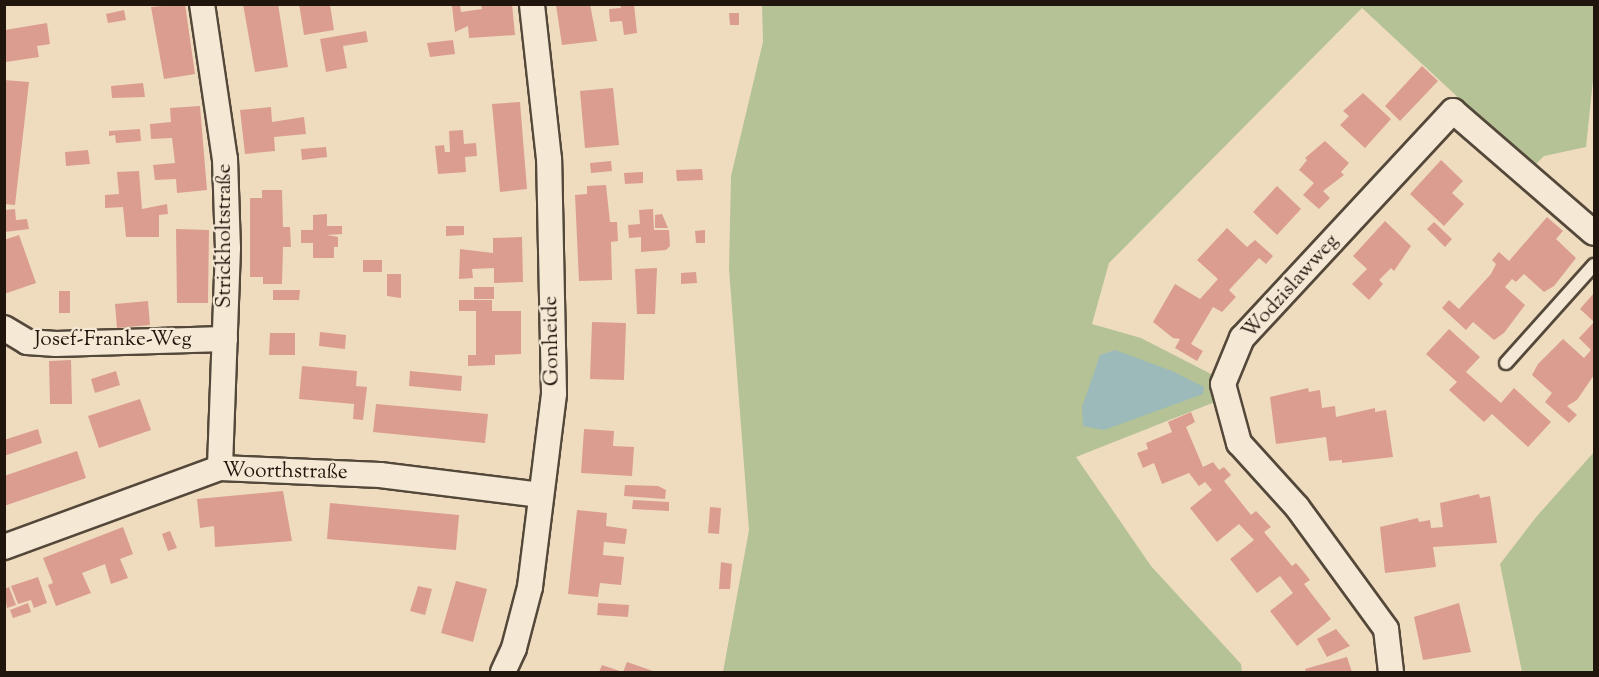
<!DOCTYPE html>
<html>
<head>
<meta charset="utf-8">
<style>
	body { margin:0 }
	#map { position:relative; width:1599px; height:677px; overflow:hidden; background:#efdcbf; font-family:"Sorts Mill Goudy",serif }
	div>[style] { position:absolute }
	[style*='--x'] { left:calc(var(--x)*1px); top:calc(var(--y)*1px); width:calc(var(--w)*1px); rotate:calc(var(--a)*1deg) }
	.green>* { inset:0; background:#b4c296 }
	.water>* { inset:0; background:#9cbab9 }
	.building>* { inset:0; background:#db9d90 }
	.roads { filter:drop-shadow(2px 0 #54483a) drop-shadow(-2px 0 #54483a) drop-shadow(0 2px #54483a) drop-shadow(0 -2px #54483a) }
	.service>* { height:12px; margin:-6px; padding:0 6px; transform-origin:6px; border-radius:6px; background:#f5e8d5 }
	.minor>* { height:24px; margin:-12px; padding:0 12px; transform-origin:12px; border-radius:12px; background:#f5e8d5 }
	span { translate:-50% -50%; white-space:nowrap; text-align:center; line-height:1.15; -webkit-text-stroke:4.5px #f5e8d5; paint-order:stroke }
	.street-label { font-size:21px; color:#21160d }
	.frame { position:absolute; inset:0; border:6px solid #21160d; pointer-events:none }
</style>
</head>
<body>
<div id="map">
	<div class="green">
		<div style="clip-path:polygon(762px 5px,1594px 5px,1594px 71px,1586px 147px,1544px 156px,1533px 167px,1362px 8px,1109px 263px,1092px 324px,1141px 338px,1215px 376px,1215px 402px,1076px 457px,1151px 566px,1241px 664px,1242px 672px,723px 672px,749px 530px,729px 269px,731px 176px,763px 42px)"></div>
		<div style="clip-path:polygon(1594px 452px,1594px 672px,1522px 672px,1500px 564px,1537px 516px)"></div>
	</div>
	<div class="water">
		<div style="clip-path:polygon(1115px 350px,1172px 371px,1204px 387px,1203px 394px,1104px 430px,1083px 426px,1082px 407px,1100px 355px)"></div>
	</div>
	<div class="building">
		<div style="clip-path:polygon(185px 4px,195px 74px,164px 79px,151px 7px)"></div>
		<div style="clip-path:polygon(243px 4px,278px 4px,288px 67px,255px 72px)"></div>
		<div style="clip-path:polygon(299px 4px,330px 5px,334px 30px,304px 35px)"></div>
		<div style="clip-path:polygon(481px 4px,512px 4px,515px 35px,469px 38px,468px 26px,455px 32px,452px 6px,460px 5px,461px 12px,482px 9px)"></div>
		<div style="clip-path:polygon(590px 4px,597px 41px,562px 45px,556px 5px)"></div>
		<div style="clip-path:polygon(620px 4px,634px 4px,637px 33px,624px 35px,622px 21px,610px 22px,609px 9px,621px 8px)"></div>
		<div style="clip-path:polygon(124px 10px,126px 20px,108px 23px,106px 14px)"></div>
		<div style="clip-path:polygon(729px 13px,739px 13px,739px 25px,730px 25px)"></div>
		<div style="clip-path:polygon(47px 23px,50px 44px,37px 46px,39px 57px,6px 62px,5px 30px)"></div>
		<div style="clip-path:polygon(366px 31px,368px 42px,343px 46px,347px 68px,326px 72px,320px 39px)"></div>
		<div style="clip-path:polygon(453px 40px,455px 54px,430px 57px,427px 43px)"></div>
		<div style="clip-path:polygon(1422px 66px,1438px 81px,1400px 121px,1385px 106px)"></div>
		<div style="clip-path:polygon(4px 80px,29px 82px,15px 205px,4px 204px)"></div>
		<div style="clip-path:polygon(143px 83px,145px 97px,112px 98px,111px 86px)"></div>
		<div style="clip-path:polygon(613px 88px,619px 145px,585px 148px,580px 91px)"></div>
		<div style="clip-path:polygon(1363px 93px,1391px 119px,1365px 148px,1340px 125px,1349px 116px,1343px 111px)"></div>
		<div style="clip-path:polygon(520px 102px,527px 189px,500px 192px,492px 104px)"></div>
		<div style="clip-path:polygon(200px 106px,207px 190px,177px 193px,176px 179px,155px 180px,153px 165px,175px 163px,172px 138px,151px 139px,150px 124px,171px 122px,170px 108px)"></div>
		<div style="clip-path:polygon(271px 107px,272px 122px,304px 117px,306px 134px,274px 137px,275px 151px,245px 154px,240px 110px)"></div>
		<div style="clip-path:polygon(140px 129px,141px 141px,116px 143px,115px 135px,109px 136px,109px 131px)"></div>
		<div style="clip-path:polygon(463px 130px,464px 144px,476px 143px,477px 156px,465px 157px,466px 172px,438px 174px,435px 146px,444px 145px,445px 152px,450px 152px,449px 131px)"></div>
		<div style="clip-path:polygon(1325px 141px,1349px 163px,1341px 172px,1344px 175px,1323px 191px,1330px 198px,1319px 209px,1303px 195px,1314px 183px,1299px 170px,1307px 160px,1305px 158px)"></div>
		<div style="clip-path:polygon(326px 147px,327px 157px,302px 160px,301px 149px)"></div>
		<div style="clip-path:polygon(88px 150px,90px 164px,66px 166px,65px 152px)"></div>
		<div style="clip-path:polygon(1441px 160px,1463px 181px,1452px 193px,1464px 204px,1444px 226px,1410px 194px)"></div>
		<div style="clip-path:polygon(611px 161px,612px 171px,591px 173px,590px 163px)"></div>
		<div style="clip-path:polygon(702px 169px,703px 180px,677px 181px,676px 170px)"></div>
		<div style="clip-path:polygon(139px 171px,142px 209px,167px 204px,168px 214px,159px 215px,159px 237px,126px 237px,123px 207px,105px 208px,105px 195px,119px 194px,117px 172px)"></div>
		<div style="clip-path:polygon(643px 172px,643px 183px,625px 184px,624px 173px)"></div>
		<div style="clip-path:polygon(606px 185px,610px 222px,617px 222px,618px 241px,611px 242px,612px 280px,579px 281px,575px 195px,587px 194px,587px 186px)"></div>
		<div style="clip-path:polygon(1277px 186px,1301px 209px,1277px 235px,1253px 212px)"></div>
		<div style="clip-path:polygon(262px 190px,282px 190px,283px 227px,290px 227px,291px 247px,283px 247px,282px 284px,263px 284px,263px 277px,250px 277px,250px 198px,262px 198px)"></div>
		<div style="clip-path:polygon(15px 209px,16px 220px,27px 219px,29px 229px,5px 232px,5px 210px)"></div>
		<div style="clip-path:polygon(653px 209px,654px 230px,669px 230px,670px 246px,666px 250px,641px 252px,641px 237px,629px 238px,628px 225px,640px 224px,639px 210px)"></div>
		<div style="clip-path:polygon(327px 214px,327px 226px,342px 226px,342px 234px,327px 235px,338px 237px,338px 247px,334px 247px,334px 258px,313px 258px,313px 243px,301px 243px,301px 230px,313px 230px,313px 215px)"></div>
		<div style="clip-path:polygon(662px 214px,668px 228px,655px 228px,655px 215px)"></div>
		<div style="clip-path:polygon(1547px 217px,1563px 231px,1556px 239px,1576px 258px,1554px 286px,1544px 292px,1524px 274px,1516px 282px,1512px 279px,1505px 287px,1525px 305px,1504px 333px,1494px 340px,1473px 322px,1466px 330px,1442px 308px,1449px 300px,1459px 309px,1491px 274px,1496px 264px,1492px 260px,1499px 252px,1509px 261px)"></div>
		<div style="clip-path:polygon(1385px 221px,1411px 246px,1394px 271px,1391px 268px,1379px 280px,1383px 284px,1369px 300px,1352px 284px,1367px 269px,1353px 256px)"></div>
		<div style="clip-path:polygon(1434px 222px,1452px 239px,1445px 247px,1427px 229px)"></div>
		<div style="clip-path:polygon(446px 226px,464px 226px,464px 235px,446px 236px)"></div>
		<div style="clip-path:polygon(1227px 228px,1247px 247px,1255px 240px,1273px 256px,1266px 264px,1259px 258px,1229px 290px,1236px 297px,1222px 312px,1213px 307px,1191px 344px,1203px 351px,1197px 361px,1175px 348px,1180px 339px,1173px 338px,1153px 322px,1175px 284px,1200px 299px,1218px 279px,1197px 260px)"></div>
		<div style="clip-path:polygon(176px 229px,209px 230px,208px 303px,177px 303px)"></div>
		<div style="clip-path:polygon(705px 230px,705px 243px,696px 243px,695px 231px)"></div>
		<div style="clip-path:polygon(19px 235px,36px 283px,4px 294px,4px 240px)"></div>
		<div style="clip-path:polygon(522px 237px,523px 282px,494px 283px,494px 268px,472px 269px,473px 278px,459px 279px,460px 249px,493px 253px,493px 238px)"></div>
		<div style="clip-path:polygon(363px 260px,382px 260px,382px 272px,363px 272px)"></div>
		<div style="clip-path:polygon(657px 268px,655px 314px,637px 314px,635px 269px)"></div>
		<div style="clip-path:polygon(696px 272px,697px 283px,681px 284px,681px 273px)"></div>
		<div style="clip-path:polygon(387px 274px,401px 274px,401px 298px,387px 296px)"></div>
		<div style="clip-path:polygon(474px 287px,494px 287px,494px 299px,474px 299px)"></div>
		<div style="clip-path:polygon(273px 290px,300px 290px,299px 300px,273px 300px)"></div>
		<div style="clip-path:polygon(59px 291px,70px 291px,70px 313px,59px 313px)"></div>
		<div style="clip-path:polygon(1594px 293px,1594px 375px,1577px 400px,1567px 406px,1577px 415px,1569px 423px,1545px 402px,1552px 393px,1532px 375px,1538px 364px,1563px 339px,1584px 358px,1591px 350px,1579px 338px,1594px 322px,1580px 309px)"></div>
		<div style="clip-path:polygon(459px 300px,492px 300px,492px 311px,521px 311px,521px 354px,495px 355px,495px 365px,468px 366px,468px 355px,476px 355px,476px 311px,459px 311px)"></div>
		<div style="clip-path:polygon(148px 301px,150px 325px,117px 328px,115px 304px)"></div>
		<div style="clip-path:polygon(592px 322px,626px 323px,624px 380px,590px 379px)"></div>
		<div style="clip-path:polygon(1449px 329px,1480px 357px,1466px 372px,1501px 403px,1514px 388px,1551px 422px,1528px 447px,1492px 414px,1484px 422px,1449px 390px,1457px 382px,1426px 354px)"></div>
		<div style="clip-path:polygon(320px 332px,346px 335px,345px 349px,319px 346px)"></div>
		<div style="clip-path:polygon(270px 333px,295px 333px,295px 355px,269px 355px)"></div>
		<div style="clip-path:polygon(71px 360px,72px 404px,50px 404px,49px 361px)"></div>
		<div style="clip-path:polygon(302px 366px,357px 371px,356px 386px,367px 387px,363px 420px,353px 419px,354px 404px,299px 399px)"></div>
		<div style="clip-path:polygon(116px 371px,120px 385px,95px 393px,91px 379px)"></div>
		<div style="clip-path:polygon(410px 371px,462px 376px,461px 391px,409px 386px)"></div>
		<div style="clip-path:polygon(1308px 388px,1309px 392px,1320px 390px,1322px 408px,1335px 406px,1336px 417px,1375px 408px,1375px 412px,1386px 410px,1393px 457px,1342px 463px,1342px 460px,1329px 461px,1326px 437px,1276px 444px,1270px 397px)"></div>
		<div style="clip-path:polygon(140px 399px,151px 430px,99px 448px,88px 416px)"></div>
		<div style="clip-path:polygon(376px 404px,488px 414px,485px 443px,373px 432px)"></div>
		<div style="clip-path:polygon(1191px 412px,1195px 422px,1186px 427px,1203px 467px,1213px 462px,1219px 470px,1224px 467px,1231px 475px,1224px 481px,1251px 515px,1256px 511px,1271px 527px,1264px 532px,1292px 566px,1296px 563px,1303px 571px,1310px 580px,1304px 584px,1331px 619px,1297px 646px,1270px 611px,1293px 593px,1280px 576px,1257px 593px,1230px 559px,1254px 540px,1239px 524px,1217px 542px,1190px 508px,1212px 490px,1205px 482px,1199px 486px,1189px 473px,1162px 484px,1154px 463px,1143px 468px,1137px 453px,1148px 449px,1146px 443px,1172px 432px,1168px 422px)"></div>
		<div style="clip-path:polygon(38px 429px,42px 443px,4px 456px,4px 440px)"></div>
		<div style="clip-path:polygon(584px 429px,614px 431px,613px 446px,634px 447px,632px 476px,581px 473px)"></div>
		<div style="clip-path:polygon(77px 451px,86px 478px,4px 506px,4px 476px)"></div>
		<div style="clip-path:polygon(625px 485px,658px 486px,666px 490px,665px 499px,624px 496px)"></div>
		<div style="clip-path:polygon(283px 491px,292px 541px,215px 547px,214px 526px,200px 528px,197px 499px)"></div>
		<div style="clip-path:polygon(1479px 494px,1480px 498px,1490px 496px,1497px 543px,1433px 547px,1436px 567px,1385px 573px,1380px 527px,1418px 518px,1419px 522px,1430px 520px,1431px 528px,1443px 527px,1440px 503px)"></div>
		<div style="clip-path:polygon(633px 500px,669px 502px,669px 511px,632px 509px)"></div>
		<div style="clip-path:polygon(330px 503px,459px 515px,456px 550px,327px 539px)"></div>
		<div style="clip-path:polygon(710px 507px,721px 508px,719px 534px,708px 533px)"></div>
		<div style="clip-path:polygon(577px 510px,607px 513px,606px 526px,627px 529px,625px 544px,604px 542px,603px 555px,624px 557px,621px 585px,600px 583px,598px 597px,568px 594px)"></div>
		<div style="clip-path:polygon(123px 527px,133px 554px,120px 559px,128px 578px,111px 584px,105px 564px,82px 573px,91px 593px,56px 606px,48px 585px,53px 583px,43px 558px)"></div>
		<div style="clip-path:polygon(170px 531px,177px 548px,168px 551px,162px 534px)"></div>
		<div style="clip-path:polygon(721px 562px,732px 564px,730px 589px,719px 589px)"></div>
		<div style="clip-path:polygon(38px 577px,47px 603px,34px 608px,31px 600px,18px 604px,11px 586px)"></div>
		<div style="clip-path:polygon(456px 581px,487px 589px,473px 642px,441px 633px)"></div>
		<div style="clip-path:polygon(418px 586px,432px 589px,425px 615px,410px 611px)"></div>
		<div style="clip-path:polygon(9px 587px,16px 605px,7px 608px,4px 589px)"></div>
		<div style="clip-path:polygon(28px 603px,31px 612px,13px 618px,10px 610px)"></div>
		<div style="clip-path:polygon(598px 603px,629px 605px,628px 617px,597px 615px)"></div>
		<div style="clip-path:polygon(1459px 603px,1471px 652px,1423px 660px,1414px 617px)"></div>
		<div style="clip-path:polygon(1336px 629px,1350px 646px,1327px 657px,1317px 639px)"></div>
		<div style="clip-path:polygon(1347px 657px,1352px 672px,1306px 672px,1305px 669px)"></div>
		<div style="clip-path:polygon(627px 662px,656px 672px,599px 672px,602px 665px,623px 672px)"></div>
	</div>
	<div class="roads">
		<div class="service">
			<div style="--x:1506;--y:363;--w:132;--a:-48.1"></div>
		</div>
		<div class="minor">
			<div style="--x:202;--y:4;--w:157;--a:81.6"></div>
			<div style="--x:225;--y:159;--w:89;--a:88.1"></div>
			<div style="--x:228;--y:248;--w:220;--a:92.1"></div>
			<div style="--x:4;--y:328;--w:27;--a:31"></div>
			<div style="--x:27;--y:342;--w:29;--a:4"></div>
			<div style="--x:56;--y:344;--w:169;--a:-1.7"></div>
			<div style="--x:4;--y:547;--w:230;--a:-20.1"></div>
			<div style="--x:220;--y:468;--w:160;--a:2.5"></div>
			<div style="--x:380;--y:475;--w:162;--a:7.1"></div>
			<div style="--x:503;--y:672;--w:26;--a:-65"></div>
			<div style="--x:514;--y:648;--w:63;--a:-75.3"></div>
			<div style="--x:530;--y:587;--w:195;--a:-82.9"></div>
			<div style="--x:554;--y:393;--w:234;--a:-91.2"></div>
			<div style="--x:549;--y:159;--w:156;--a:-96.3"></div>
			<div style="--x:1391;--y:672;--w:43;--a:-96.6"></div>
			<div style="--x:1386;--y:629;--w:151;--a:-126.1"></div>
			<div style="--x:1297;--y:507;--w:86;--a:-132.2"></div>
			<div style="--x:1239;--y:443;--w:61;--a:-105.2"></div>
			<div style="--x:1223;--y:384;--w:50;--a:-67.6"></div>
			<div style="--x:1242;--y:338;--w:310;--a:-47.1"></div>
			<div style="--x:1453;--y:111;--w:186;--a:40.9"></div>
		</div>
	</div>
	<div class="street-label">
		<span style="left:225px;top:236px;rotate:-90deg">Strickholtstraße</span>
		<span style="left:1291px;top:287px;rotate:-48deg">Wodzislawweg</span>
		<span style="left:113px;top:340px">Josef-Franke-Weg</span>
		<span style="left:552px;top:341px;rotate:-91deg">Gonheide</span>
		<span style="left:285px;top:472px;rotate:1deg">Woorthstraße</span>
	</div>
	<div class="frame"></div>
</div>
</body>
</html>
